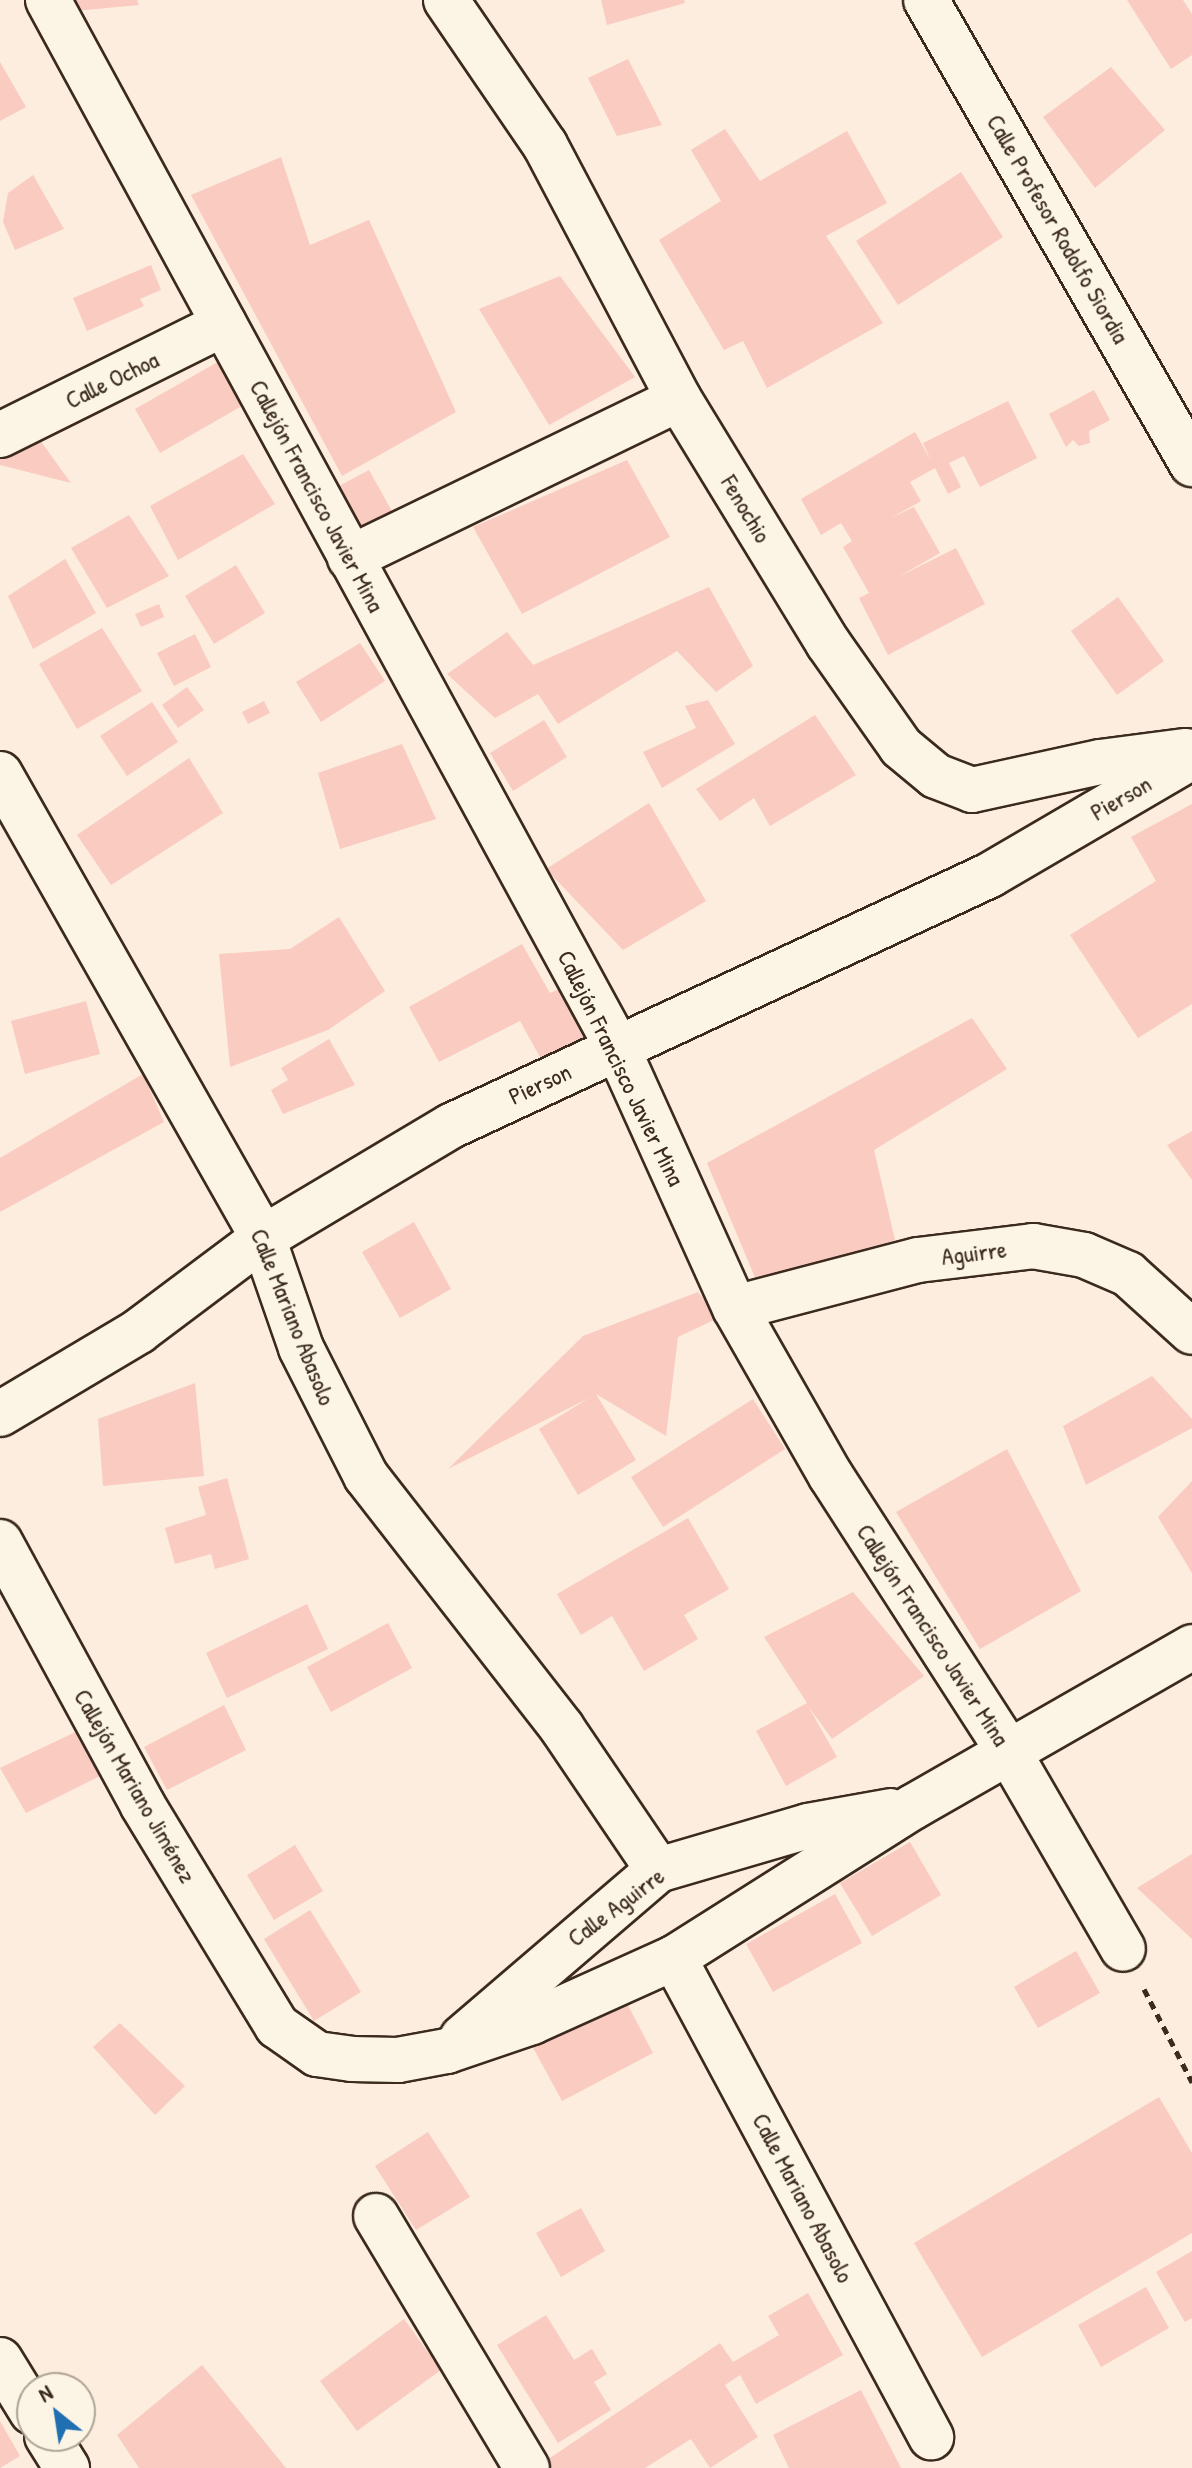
<!DOCTYPE html>
<html>
<head>
<meta charset="utf-8">
<style>
	body { margin:0 }
	#map { position:relative; width:1192px; height:2468px; overflow:hidden; background:#fcedde; font-family:"Patrick Hand",sans-serif }
	div>[style] { position:absolute }
	[style*='--x'] { left:calc(var(--x)*1px); top:calc(var(--y)*1px); width:calc(var(--w)*1px); rotate:calc(var(--a)*1deg) }
	.building>* { inset:0; background:#facbc0 }
	.path>* { height:5px; margin-top:-2.5px; transform-origin:0; background:repeating-linear-gradient(90deg,#3b2a1e 0 8px,transparent 0 14px) }
	.roads { filter:drop-shadow(2px 0 #3b2a1e) drop-shadow(-2px 0 #3b2a1e) drop-shadow(0 2px #3b2a1e) drop-shadow(0 -2px #3b2a1e) }
	.street>* { height:44px; margin:-22px; padding:0 22px; transform-origin:22px; border-radius:22px; background:#fcf5e5 }
	span { translate:-50% -50%; white-space:nowrap; text-align:center; line-height:1.15; -webkit-text-stroke:6px #fcf5e5; paint-order:stroke }
	.street-label { font-size:24px; color:#3b2a1e }
	.north { position:absolute; left:16px; top:2372px; width:80px; height:80px; box-sizing:border-box; background:#fcf5e5; border:2px solid #afa495; border-radius:50%; rotate:330deg; font-size:22px; font-weight:700; line-height:32px; text-align:center; color:#3b2a1e }
	.north::after { content:''; display:block; margin:auto; width:28px; height:36px; background:#1f6fb2; clip-path:polygon(50% 0,100% 100%,50% 72%,0 100%) }
</style>
</head>
<body>
<div id="map">
	<div class="building">
		<div style="clip-path:polygon(69px 0,137px 0,139px 5px,75px 11px)"></div>
		<div style="clip-path:polygon(601px 0,684px 0,685px 3px,607px 25px)"></div>
		<div style="clip-path:polygon(1127px 0,1183px 0,1192px 14px,1192px 55px,1171px 69px)"></div>
		<div style="clip-path:polygon(628px 59px,662px 125px,617px 136px,588px 78px)"></div>
		<div style="clip-path:polygon(0 62px,26px 107px,0 121px)"></div>
		<div style="clip-path:polygon(1111px 67px,1165px 130px,1095px 188px,1043px 117px)"></div>
		<div style="clip-path:polygon(725px 129px,760px 181px,847px 131px,887px 203px,826px 236px,883px 323px,767px 388px,743px 341px,724px 350px,659px 240px,721px 201px,691px 150px)"></div>
		<div style="clip-path:polygon(281px 157px,310px 245px,369px 220px,456px 412px,342px 476px,191px 195px)"></div>
		<div style="clip-path:polygon(961px 172px,1003px 237px,898px 305px,856px 241px)"></div>
		<div style="clip-path:polygon(33px 175px,64px 229px,15px 250px,3px 222px,8px 193px)"></div>
		<div style="clip-path:polygon(151px 265px,161px 290px,140px 299px,144px 306px,87px 331px,73px 298px)"></div>
		<div style="clip-path:polygon(560px 276px,635px 377px,549px 425px,479px 309px)"></div>
		<div style="clip-path:polygon(223px 359px,247px 403px,160px 453px,135px 409px)"></div>
		<div style="clip-path:polygon(1094px 390px,1110px 420px,1089px 431px,1090px 443px,1079px 446px,1073px 440px,1066px 447px,1049px 414px)"></div>
		<div style="clip-path:polygon(1008px 401px,1037px 458px,980px 487px,964px 456px,949px 463px,961px 487px,948px 494px,935px 468px,910px 482px,921px 501px,891px 518px,914px 507px,940px 553px,898px 577px,956px 548px,985px 604px,888px 655px,859px 598px,869px 593px,843px 547px,852px 541px,841px 523px,821px 535px,801px 499px,915px 432px,931px 461px,923px 443px)"></div>
		<div style="clip-path:polygon(34px 432px,71px 483px,0 465px,0 449px)"></div>
		<div style="clip-path:polygon(243px 454px,275px 504px,178px 560px,150px 506px)"></div>
		<div style="clip-path:polygon(627px 460px,670px 537px,522px 614px,473px 527px)"></div>
		<div style="clip-path:polygon(369px 470px,393px 513px,362px 531px,337px 487px)"></div>
		<div style="clip-path:polygon(129px 515px,169px 576px,107px 608px,71px 548px)"></div>
		<div style="clip-path:polygon(65px 559px,96px 613px,33px 649px,8px 596px)"></div>
		<div style="clip-path:polygon(236px 565px,265px 613px,214px 644px,185px 596px)"></div>
		<div style="clip-path:polygon(709px 587px,753px 666px,716px 692px,677px 651px,558px 724px,538px 694px,495px 718px,447px 674px,507px 632px,533px 665px)"></div>
		<div style="clip-path:polygon(1118px 597px,1164px 661px,1117px 695px,1071px 631px)"></div>
		<div style="clip-path:polygon(159px 604px,164px 617px,141px 627px,135px 614px)"></div>
		<div style="clip-path:polygon(102px 628px,142px 691px,77px 729px,39px 664px)"></div>
		<div style="clip-path:polygon(195px 634px,211px 667px,174px 686px,157px 653px)"></div>
		<div style="clip-path:polygon(360px 643px,385px 681px,321px 722px,296px 682px)"></div>
		<div style="clip-path:polygon(187px 687px,204px 710px,178px 728px,162px 705px)"></div>
		<div style="clip-path:polygon(708px 700px,735px 744px,662px 788px,643px 752px,696px 728px,685px 706px)"></div>
		<div style="clip-path:polygon(264px 701px,270px 713px,248px 724px,242px 712px)"></div>
		<div style="clip-path:polygon(152px 702px,178px 742px,127px 776px,100px 736px)"></div>
		<div style="clip-path:polygon(815px 715px,856px 775px,770px 826px,754px 798px,720px 821px,696px 789px)"></div>
		<div style="clip-path:polygon(544px 720px,567px 757px,513px 791px,490px 753px)"></div>
		<div style="clip-path:polygon(402px 744px,436px 819px,340px 849px,318px 773px)"></div>
		<div style="clip-path:polygon(189px 758px,223px 813px,111px 885px,77px 835px)"></div>
		<div style="clip-path:polygon(649px 803px,706px 901px,623px 950px,546px 869px)"></div>
		<div style="clip-path:polygon(1192px 804px,1192px 1004px,1138px 1038px,1070px 935px,1156px 881px,1131px 837px)"></div>
		<div style="clip-path:polygon(339px 917px,385px 991px,328px 1030px,230px 1067px,219px 954px,290px 949px)"></div>
		<div style="clip-path:polygon(522px 944px,550px 993px,571px 984px,604px 1043px,546px 1068px,520px 1021px,439px 1062px,409px 1007px)"></div>
		<div style="clip-path:polygon(86px 1001px,100px 1054px,25px 1074px,11px 1021px)"></div>
		<div style="clip-path:polygon(972px 1018px,1007px 1069px,874px 1150px,895px 1240px,759px 1287px,707px 1163px)"></div>
		<div style="clip-path:polygon(329px 1039px,355px 1085px,283px 1114px,271px 1090px,288px 1080px,281px 1068px)"></div>
		<div style="clip-path:polygon(143px 1074px,164px 1122px,0 1212px,0 1158px)"></div>
		<div style="clip-path:polygon(1192px 1131px,1192px 1180px,1167px 1145px)"></div>
		<div style="clip-path:polygon(414px 1222px,451px 1289px,400px 1318px,362px 1252px)"></div>
		<div style="clip-path:polygon(698px 1292px,718px 1318px,678px 1337px,666px 1436px,596px 1394px,636px 1460px,578px 1495px,539px 1429px,589px 1398px,448px 1469px,583px 1336px)"></div>
		<div style="clip-path:polygon(1152px 1376px,1192px 1419px,1192px 1428px,1086px 1485px,1063px 1426px)"></div>
		<div style="clip-path:polygon(195px 1383px,204px 1476px,103px 1486px,98px 1419px)"></div>
		<div style="clip-path:polygon(753px 1399px,785px 1449px,663px 1527px,631px 1477px)"></div>
		<div style="clip-path:polygon(1007px 1449px,1081px 1591px,980px 1649px,896px 1512px)"></div>
		<div style="clip-path:polygon(227px 1478px,249px 1559px,215px 1569px,211px 1554px,175px 1564px,165px 1528px,206px 1515px,198px 1487px)"></div>
		<div style="clip-path:polygon(1192px 1481px,1192px 1573px,1158px 1517px)"></div>
		<div style="clip-path:polygon(688px 1518px,729px 1589px,684px 1615px,698px 1639px,644px 1671px,612px 1616px,581px 1635px,557px 1594px)"></div>
		<div style="clip-path:polygon(853px 1592px,924px 1676px,832px 1739px,808px 1706px,837px 1757px,786px 1786px,756px 1731px,807px 1703px,764px 1637px)"></div>
		<div style="clip-path:polygon(307px 1604px,328px 1649px,227px 1698px,206px 1653px)"></div>
		<div style="clip-path:polygon(388px 1623px,412px 1668px,331px 1712px,307px 1667px)"></div>
		<div style="clip-path:polygon(224px 1705px,246px 1750px,167px 1790px,144px 1747px)"></div>
		<div style="clip-path:polygon(90px 1725px,112px 1770px,26px 1813px,0 1768px)"></div>
		<div style="clip-path:polygon(910px 1842px,941px 1895px,872px 1936px,840px 1883px)"></div>
		<div style="clip-path:polygon(295px 1845px,323px 1891px,274px 1920px,247px 1875px)"></div>
		<div style="clip-path:polygon(1192px 1854px,1192px 1939px,1137px 1888px)"></div>
		<div style="clip-path:polygon(835px 1894px,862px 1943px,773px 1992px,746px 1944px)"></div>
		<div style="clip-path:polygon(310px 1910px,361px 1992px,314px 2021px,264px 1939px)"></div>
		<div style="clip-path:polygon(1076px 1951px,1100px 1993px,1038px 2028px,1014px 1987px)"></div>
		<div style="clip-path:polygon(622px 1994px,653px 2053px,562px 2101px,530px 2042px)"></div>
		<div style="clip-path:polygon(120px 2023px,185px 2086px,155px 2115px,93px 2047px)"></div>
		<div style="clip-path:polygon(1159px 2097px,1192px 2153px,1192px 2233px,982px 2357px,914px 2243px)"></div>
		<div style="clip-path:polygon(428px 2132px,470px 2197px,416px 2230px,375px 2166px)"></div>
		<div style="clip-path:polygon(581px 2208px,605px 2251px,561px 2277px,536px 2233px)"></div>
		<div style="clip-path:polygon(1192px 2251px,1192px 2318px,1185px 2322px,1156px 2272px)"></div>
		<div style="clip-path:polygon(1146px 2287px,1169px 2328px,1101px 2367px,1078px 2325px)"></div>
		<div style="clip-path:polygon(808px 2293px,843px 2355px,756px 2404px,740px 2375px,725px 2385px,758px 2437px,710px 2468px,691px 2439px,645px 2468px,552px 2468px,547px 2460px,720px 2343px,733px 2362px,779px 2335px,768px 2316px)"></div>
		<div style="clip-path:polygon(546px 2315px,574px 2360px,592px 2349px,607px 2374px,594px 2382px,611px 2410px,558px 2443px,497px 2345px)"></div>
		<div style="clip-path:polygon(404px 2319px,441px 2370px,357px 2431px,320px 2381px)"></div>
		<div style="clip-path:polygon(202px 2365px,286px 2468px,139px 2468px,117px 2435px)"></div>
		<div style="clip-path:polygon(861px 2390px,901px 2468px,789px 2468px,773px 2435px)"></div>
		<div style="clip-path:polygon(0 2421px,20px 2456px,0 2468px)"></div>
	</div>
	<div class="path">
		<div style="--x:1144;--y:1989;--w:105;--a:62.7"></div>
	</div>
	<div class="roads">
		<div class="street">
			<div style="--x:48;--y:0;--w:1192;--a:61.48"></div>
			<div style="--x:617;--y:1047;--w:286;--a:65.7"></div>
			<div style="--x:735;--y:1308;--w:193;--a:60.3"></div>
			<div style="--x:831;--y:1476;--w:331;--a:57.2"></div>
			<div style="--x:1010;--y:1754;--w:225;--a:59.9"></div>
			<div style="--x:446;--y:0;--w:176;--a:55.7"></div>
			<div style="--x:545;--y:145;--w:287;--a:62.2"></div>
			<div style="--x:679;--y:399;--w:286;--a:58.6"></div>
			<div style="--x:828;--y:643;--w:127;--a:54.9"></div>
			<div style="--x:901;--y:747;--w:45;--a:39.6"></div>
			<div style="--x:936;--y:776;--w:39;--a:21"></div>
			<div style="--x:972;--y:790;--w:131;--a:-12.3"></div>
			<div style="--x:1100;--y:762;--w:87;--a:-7.3"></div>
			<div style="--x:926;--y:0;--w:535;--a:60.18"></div>
			<div style="--x:0;--y:435;--w:250;--a:-26.4"></div>
			<div style="--x:350;--y:558;--w:365;--a:-25.8"></div>
			<div style="--x:0;--y:774;--w:533;--a:60.45"></div>
			<div style="--x:263;--y:1238;--w:116;--a:70.9"></div>
			<div style="--x:301;--y:1348;--w:144;--a:63.1"></div>
			<div style="--x:366;--y:1476;--w:319;--a:52.1"></div>
			<div style="--x:562;--y:1728;--w:171;--a:55.9"></div>
			<div style="--x:735;--y:1308;--w:189;--a:-14.7"></div>
			<div style="--x:918;--y:1260;--w:116;--a:-6.9"></div>
			<div style="--x:1033;--y:1246;--w:52;--a:10"></div>
			<div style="--x:1084;--y:1255;--w:48;--a:23.4"></div>
			<div style="--x:1128;--y:1274;--w:86;--a:42.2"></div>
			<div style="--x:0;--y:1414;--w:162;--a:-30.8"></div>
			<div style="--x:139;--y:1331;--w:155;--a:-36.9"></div>
			<div style="--x:263;--y:1238;--w:219;--a:-30.8"></div>
			<div style="--x:451;--y:1126;--w:595;--a:-24.97"></div>
			<div style="--x:990;--y:875;--w:234;--a:-30.3"></div>
			<div style="--x:0;--y:1542;--w:298;--a:61.5"></div>
			<div style="--x:142;--y:1804;--w:260;--a:58.7"></div>
			<div style="--x:277;--y:2026;--w:49;--a:35"></div>
			<div style="--x:317;--y:2054;--w:35;--a:8"></div>
			<div style="--x:352;--y:2059;--w:46;--a:1.2"></div>
			<div style="--x:398;--y:2060;--w:50;--a:-10.4"></div>
			<div style="--x:447;--y:2051;--w:90;--a:-18.8"></div>
			<div style="--x:532;--y:2022;--w:156;--a:-24.3"></div>
			<div style="--x:674;--y:1958;--w:283;--a:-32.3"></div>
			<div style="--x:913;--y:1807;--w:322;--a:-29.8"></div>
			<div style="--x:674;--y:1958;--w:544;--a:61.78"></div>
			<div style="--x:462;--y:2038;--w:258;--a:-40.6"></div>
			<div style="--x:658;--y:1870;--w:156;--a:-16.3"></div>
			<div style="--x:808;--y:1826;--w:84;--a:-10.2"></div>
			<div style="--x:376;--y:2216;--w:294;--a:59.1"></div>
			<div style="--x:0;--y:2360;--w:61;--a:58.4"></div>
			<div style="--x:47;--y:2436;--w:38;--a:58"></div>
		</div>
	</div>
	<div class="street-label">
		<span style="left:1058px;top:229px;rotate:60deg">Calle Profesor Rodolfo Siordia</span>
		<span style="left:112px;top:380px;rotate:-26deg">Calle Ochoa</span>
		<span style="left:317px;top:496px;rotate:62deg">Callejón Francisco Javier Mina</span>
		<span style="left:746px;top:509px;rotate:59deg">Fenochio</span>
		<span style="left:1121px;top:798px;rotate:-30deg">Pierson</span>
		<span style="left:621px;top:1068px;rotate:64deg">Callejón Francisco Javier Mina</span>
		<span style="left:540px;top:1084px;rotate:-25deg">Pierson</span>
		<span style="left:974px;top:1253px;rotate:-7deg">Aguirre</span>
		<span style="left:293px;top:1317px;rotate:68deg">Calle Mariano Abasolo</span>
		<span style="left:933px;top:1635px;rotate:57deg">Callejón Francisco Javier Mina</span>
		<span style="left:135px;top:1786px;rotate:60deg">Callejón Mariano Jiménez</span>
		<span style="left:616px;top:1907px;rotate:-37deg">Calle Aguirre</span>
		<span style="left:803px;top:2198px;rotate:62deg">Calle Mariano Abasolo</span>
	</div>
	<div class="north">N</div>
</div>
</body>
</html>
